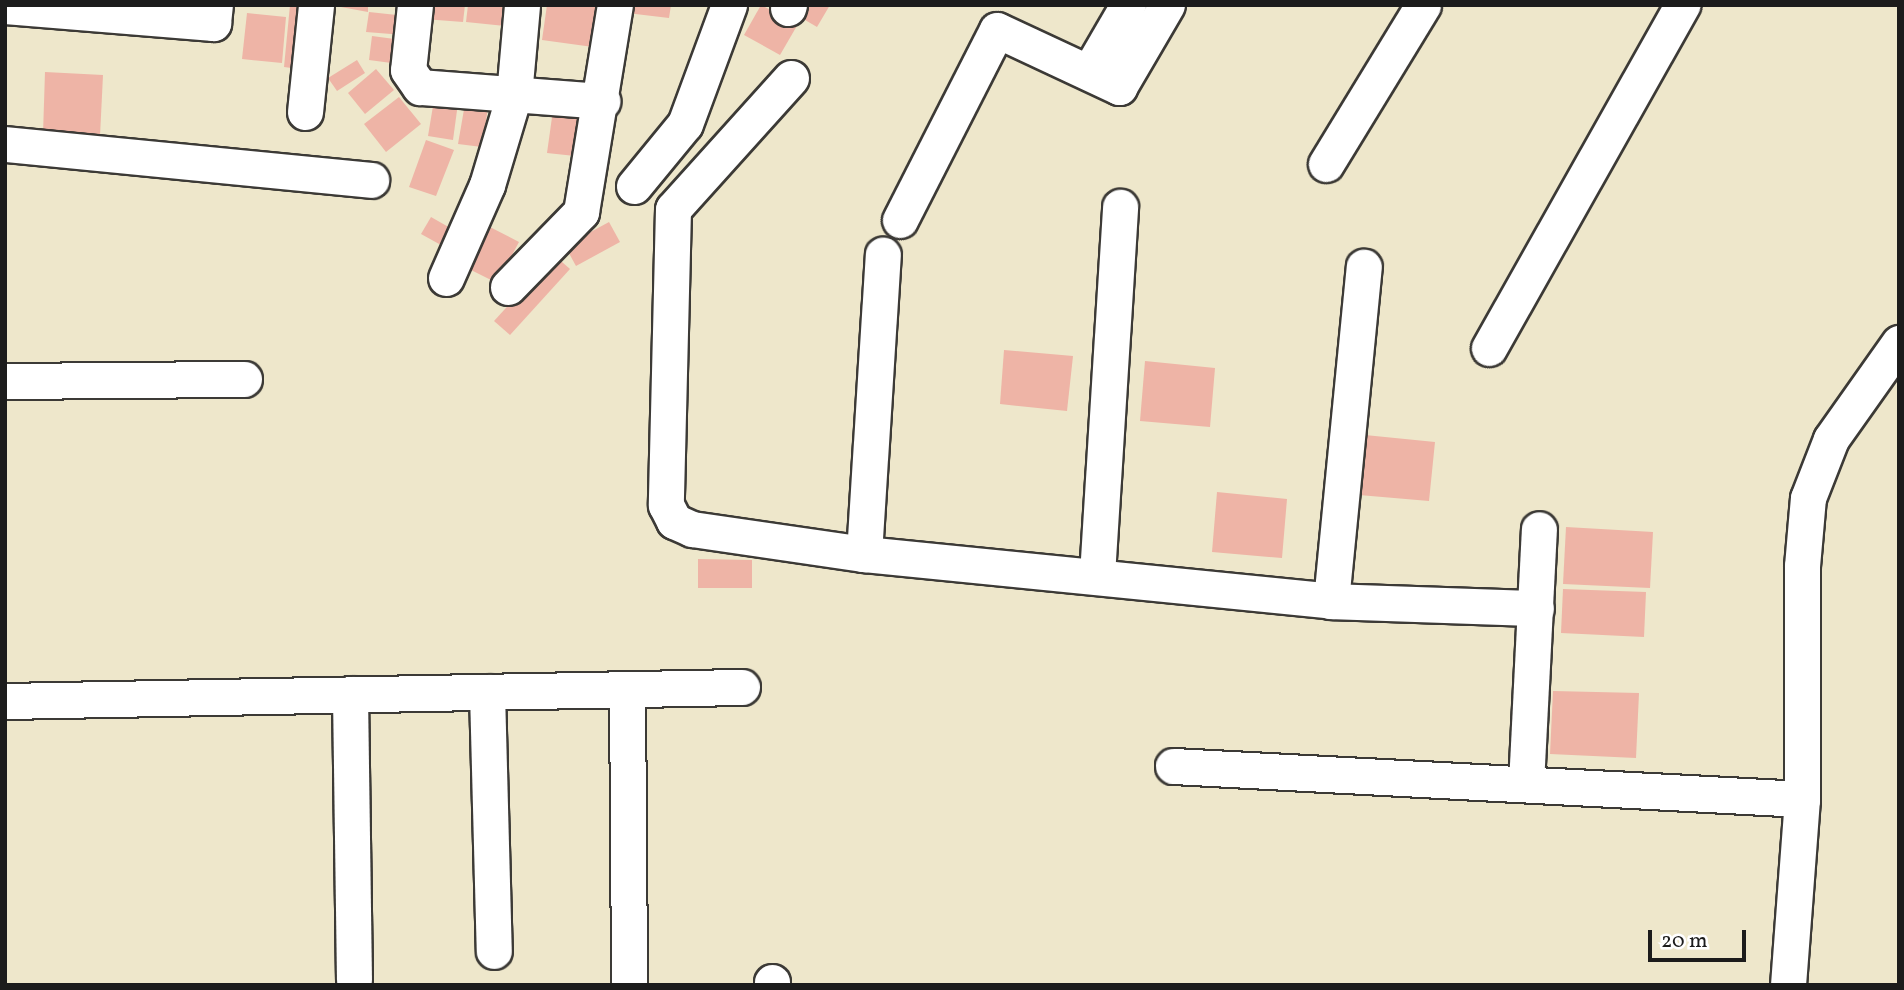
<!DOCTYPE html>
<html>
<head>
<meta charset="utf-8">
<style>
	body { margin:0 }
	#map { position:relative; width:1904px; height:990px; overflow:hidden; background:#eee7cb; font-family:Vollkorn,serif }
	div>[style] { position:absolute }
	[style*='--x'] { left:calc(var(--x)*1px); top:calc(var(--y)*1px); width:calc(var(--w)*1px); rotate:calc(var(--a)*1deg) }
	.building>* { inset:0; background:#eeb4a6 }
	.roads { filter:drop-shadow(2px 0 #3c3a36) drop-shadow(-2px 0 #3c3a36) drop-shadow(0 2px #3c3a36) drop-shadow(0 -2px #3c3a36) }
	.minor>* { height:35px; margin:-17.5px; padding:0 17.5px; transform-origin:17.5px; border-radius:17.5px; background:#fff }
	span { translate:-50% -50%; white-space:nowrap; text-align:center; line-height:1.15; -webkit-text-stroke:5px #fff; paint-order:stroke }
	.frame { position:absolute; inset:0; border:7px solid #1c1c1c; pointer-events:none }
	.scale { position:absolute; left:1648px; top:930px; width:98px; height:32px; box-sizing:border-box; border:4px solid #1c1c1c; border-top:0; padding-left:9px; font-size:21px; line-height:24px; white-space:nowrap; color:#1c1c1c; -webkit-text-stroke:5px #fff; paint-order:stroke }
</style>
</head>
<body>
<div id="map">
	<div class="building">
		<div style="clip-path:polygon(290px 5px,312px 7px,306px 70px,284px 67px)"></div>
		<div style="clip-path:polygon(330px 5px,368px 5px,368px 12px)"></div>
		<div style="clip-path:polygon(426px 5px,465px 5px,463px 22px,424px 19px)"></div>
		<div style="clip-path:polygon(468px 5px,507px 5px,505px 26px,466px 22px)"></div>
		<div style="clip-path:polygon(547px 5px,598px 7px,593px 47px,542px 40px)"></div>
		<div style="clip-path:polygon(628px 5px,671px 5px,669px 18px,627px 13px)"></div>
		<div style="clip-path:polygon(761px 5px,798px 24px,780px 55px,744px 35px)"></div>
		<div style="clip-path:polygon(807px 5px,830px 5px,817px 27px,800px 17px)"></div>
		<div style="clip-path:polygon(369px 12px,406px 16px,404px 35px,366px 32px)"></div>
		<div style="clip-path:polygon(247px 13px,286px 17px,282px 63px,242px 59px)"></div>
		<div style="clip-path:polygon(372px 36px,402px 40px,399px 64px,369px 60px)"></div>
		<div style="clip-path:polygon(357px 60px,365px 73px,337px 91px,328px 78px)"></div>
		<div style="clip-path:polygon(376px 69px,394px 90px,365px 114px,348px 93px)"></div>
		<div style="clip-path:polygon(45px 72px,103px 75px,100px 136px,43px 134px)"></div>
		<div style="clip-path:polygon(399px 97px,421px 124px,386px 152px,364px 124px)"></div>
		<div style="clip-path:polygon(466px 98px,489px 101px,482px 147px,458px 144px)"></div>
		<div style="clip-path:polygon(434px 100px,458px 103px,453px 140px,428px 136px)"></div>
		<div style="clip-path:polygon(554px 103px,581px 106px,575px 156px,547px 153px)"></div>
		<div style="clip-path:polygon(426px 140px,454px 150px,436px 196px,409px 187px)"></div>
		<div style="clip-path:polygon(431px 217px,459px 233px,450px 250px,421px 234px)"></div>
		<div style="clip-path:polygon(609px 222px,620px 242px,576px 266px,565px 246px)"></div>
		<div style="clip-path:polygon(486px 225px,519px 242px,497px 283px,465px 267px)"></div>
		<div style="clip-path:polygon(554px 255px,570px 269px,510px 335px,494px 321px)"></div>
		<div style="clip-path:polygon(1004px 350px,1073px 356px,1067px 411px,1000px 404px)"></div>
		<div style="clip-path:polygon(1145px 361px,1215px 368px,1210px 427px,1140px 421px)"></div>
		<div style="clip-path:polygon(1365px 435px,1435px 442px,1429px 501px,1359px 495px)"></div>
		<div style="clip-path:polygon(1217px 492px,1287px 499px,1282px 558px,1212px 552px)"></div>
		<div style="clip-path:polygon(1566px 527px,1653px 532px,1650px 588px,1563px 584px)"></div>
		<div style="clip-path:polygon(698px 559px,752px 560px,752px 588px,698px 588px)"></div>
		<div style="clip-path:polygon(1563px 589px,1646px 592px,1644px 637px,1561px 633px)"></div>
		<div style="clip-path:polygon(1553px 691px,1639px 693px,1636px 758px,1550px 754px)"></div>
	</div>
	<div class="roads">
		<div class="minor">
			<div style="--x:415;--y:5;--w:65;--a:96.1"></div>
			<div style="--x:408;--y:70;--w:21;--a:55"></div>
			<div style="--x:420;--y:87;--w:183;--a:4.4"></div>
			<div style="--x:5;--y:6;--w:209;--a:4.7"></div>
			<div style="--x:213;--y:23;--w:18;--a:-84"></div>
			<div style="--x:788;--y:8;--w:3;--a:-72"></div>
			<div style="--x:1089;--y:72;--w:78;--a:-59.8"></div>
			<div style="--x:791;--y:78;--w:176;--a:132"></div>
			<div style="--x:673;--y:209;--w:296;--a:91.4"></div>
			<div style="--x:666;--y:505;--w:18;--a:63"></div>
			<div style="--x:674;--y:521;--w:20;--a:24"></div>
			<div style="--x:692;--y:529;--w:174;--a:8.3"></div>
			<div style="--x:864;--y:554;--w:469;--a:5.7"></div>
			<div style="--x:1331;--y:601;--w:205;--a:2"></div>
			<div style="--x:305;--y:112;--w:108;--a:-84.1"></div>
			<div style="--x:5;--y:144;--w:368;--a:5.6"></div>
			<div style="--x:1326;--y:164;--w:186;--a:-58.6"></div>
			<div style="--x:634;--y:186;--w:80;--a:-50.6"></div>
			<div style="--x:685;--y:124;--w:127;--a:-69.7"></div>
			<div style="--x:900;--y:220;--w:213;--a:-63"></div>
			<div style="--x:997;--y:30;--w:135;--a:25"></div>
			<div style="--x:1119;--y:87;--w:95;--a:-59.7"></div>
			<div style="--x:446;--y:278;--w:102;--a:-66.2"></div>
			<div style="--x:487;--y:185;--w:94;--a:-73.3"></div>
			<div style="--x:514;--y:95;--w:90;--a:-84.9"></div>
			<div style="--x:508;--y:287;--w:105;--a:-45.8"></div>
			<div style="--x:581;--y:212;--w:210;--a:-80.7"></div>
			<div style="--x:1489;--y:348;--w:394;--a:-60.6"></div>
			<div style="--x:5;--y:381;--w:239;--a:-0.5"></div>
			<div style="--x:864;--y:554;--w:300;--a:-86.4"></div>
			<div style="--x:1097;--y:575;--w:369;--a:-86.4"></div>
			<div style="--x:1331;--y:601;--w:336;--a:-84.4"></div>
			<div style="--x:627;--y:689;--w:296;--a:89.6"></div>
			<div style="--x:487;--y:692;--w:259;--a:88.5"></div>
			<div style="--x:350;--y:694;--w:285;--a:89.2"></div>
			<div style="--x:5;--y:701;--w:737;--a:-1.09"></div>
			<div style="--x:1173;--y:766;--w:630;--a:3"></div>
			<div style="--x:1526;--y:784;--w:255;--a:-87.1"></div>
			<div style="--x:772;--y:982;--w:3;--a:90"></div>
			<div style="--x:1788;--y:985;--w:187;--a:-85.7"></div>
			<div style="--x:1802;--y:799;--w:233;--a:-90"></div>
			<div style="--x:1802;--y:566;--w:68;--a:-85"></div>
			<div style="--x:1808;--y:498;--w:63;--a:-68.7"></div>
			<div style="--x:1831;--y:439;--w:118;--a:-54.7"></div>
		</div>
	</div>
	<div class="frame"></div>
	<div class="scale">20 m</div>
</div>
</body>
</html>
